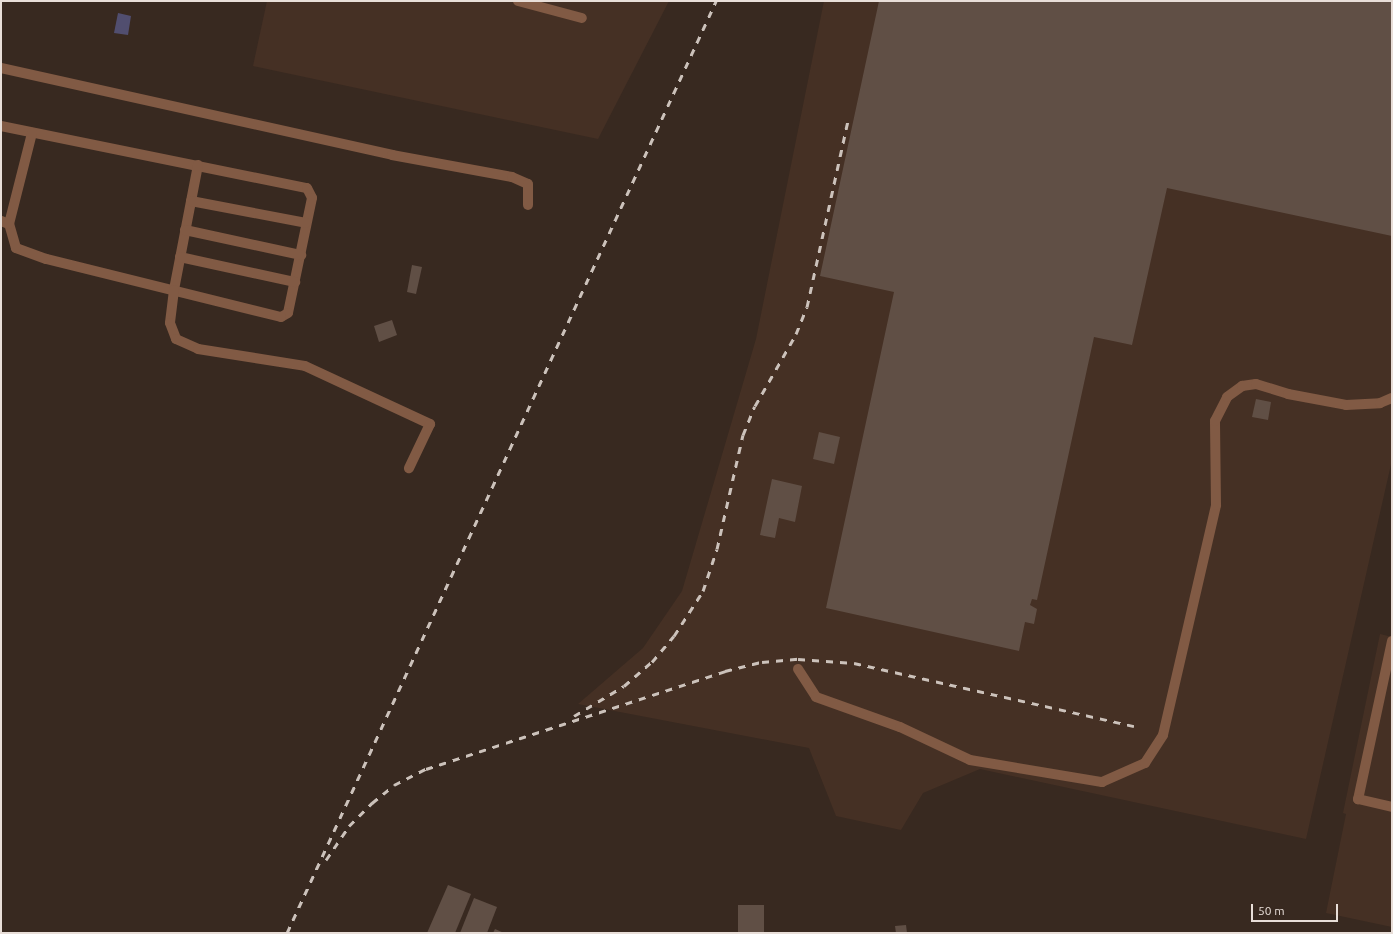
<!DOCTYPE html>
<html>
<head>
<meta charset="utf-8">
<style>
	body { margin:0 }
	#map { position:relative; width:1393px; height:934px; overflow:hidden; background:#382920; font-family:Ubuntu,sans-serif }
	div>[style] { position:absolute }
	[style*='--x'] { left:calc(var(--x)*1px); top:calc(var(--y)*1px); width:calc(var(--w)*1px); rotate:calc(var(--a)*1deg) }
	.built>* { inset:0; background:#453024 }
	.green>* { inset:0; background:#514e6f }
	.building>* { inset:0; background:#604f45 }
	.minor>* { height:10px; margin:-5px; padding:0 5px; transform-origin:5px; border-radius:5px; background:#815a44 }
	.rail>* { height:3px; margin-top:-1.5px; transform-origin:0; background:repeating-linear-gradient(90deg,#ccc2bb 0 7px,transparent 0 14px) }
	span { translate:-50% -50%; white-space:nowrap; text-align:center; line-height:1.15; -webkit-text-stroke:3px #382920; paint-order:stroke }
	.frame { position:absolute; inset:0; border:2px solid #e8ded8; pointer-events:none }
	.scale { position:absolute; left:1251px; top:904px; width:87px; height:18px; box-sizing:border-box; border:2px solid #e8ded8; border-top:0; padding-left:5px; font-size:12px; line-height:14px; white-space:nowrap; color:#e8ded8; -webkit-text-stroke:3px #382920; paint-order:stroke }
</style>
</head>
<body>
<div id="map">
	<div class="built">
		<div style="clip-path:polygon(267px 1px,669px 1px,598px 139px,253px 66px)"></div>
		<div style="clip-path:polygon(824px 1px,1392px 1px,1392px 460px,1306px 839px,980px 769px,923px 793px,901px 830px,836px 816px,809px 748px,578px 704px,643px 648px,682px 591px,756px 339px)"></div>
		<div style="clip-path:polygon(1380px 634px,1392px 637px,1392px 927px,1326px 913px,1346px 814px,1343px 813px)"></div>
	</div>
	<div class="green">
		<div style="clip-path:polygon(118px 13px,131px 16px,128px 35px,114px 33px)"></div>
	</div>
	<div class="building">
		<div style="clip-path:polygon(879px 1px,1392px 1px,1392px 236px,1167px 188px,1132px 345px,1094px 337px,1037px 600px,1032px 599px,1030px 605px,1037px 609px,1034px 624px,1025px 622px,1019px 651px,826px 608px,894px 292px,820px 276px)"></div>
		<div style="clip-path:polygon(412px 265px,422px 267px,416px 294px,407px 292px)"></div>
		<div style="clip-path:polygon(392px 320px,397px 335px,379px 342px,374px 326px)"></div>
		<div style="clip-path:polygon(1256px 399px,1271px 402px,1268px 420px,1252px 417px)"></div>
		<div style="clip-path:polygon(819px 432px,840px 437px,834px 464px,813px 459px)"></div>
		<div style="clip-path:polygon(772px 479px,802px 486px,795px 522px,779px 518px,775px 538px,760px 535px)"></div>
		<div style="clip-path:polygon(448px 885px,471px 894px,455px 933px,427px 933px)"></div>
		<div style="clip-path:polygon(474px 898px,497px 907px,487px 933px,460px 933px)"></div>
		<div style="clip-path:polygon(738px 905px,764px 905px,764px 933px,738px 933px)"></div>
		<div style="clip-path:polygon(906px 925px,907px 933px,896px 933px,895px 926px)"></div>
		<div style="clip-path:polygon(495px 929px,504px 933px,493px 933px)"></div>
	</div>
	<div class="minor">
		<div style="--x:518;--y:1;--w:66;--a:14.9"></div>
		<div style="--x:1;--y:68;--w:401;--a:12.5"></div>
		<div style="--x:392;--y:155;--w:122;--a:10.4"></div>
		<div style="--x:512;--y:177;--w:17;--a:24"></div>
		<div style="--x:528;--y:184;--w:21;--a:90"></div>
		<div style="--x:1;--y:126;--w:312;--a:11.5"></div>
		<div style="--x:307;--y:188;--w:11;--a:63"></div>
		<div style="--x:312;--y:198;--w:117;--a:101.8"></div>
		<div style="--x:288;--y:313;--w:8;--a:150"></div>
		<div style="--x:281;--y:317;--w:242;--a:-166.1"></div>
		<div style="--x:46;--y:259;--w:32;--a:-160"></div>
		<div style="--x:16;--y:248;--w:25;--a:-106"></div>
		<div style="--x:9;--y:224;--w:9;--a:-159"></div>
		<div style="--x:198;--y:165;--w:127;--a:100.9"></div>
		<div style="--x:174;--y:290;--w:33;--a:97"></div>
		<div style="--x:170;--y:323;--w:17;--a:69"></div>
		<div style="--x:176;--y:339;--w:24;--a:24"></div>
		<div style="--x:198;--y:349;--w:108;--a:9"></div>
		<div style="--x:305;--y:366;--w:138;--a:24.9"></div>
		<div style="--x:430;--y:424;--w:49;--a:115.5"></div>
		<div style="--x:191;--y:201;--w:117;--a:10.8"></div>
		<div style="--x:9;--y:224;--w:94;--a:-75.8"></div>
		<div style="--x:185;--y:230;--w:119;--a:12.2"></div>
		<div style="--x:180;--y:257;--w:118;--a:12.3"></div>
		<div style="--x:1392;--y:641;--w:162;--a:102.1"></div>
		<div style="--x:1358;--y:799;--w:35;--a:13"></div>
		<div style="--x:798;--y:669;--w:33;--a:57"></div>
		<div style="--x:816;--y:697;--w:89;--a:19.7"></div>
		<div style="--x:900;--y:727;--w:77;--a:25.2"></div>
		<div style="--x:970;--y:760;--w:134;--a:9.5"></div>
		<div style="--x:1102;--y:782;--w:47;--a:-23.8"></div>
		<div style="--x:1145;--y:763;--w:33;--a:-57"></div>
		<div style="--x:1163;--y:735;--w:236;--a:-77"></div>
		<div style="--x:1216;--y:505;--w:84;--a:-90.7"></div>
		<div style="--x:1215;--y:421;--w:27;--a:-63"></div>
		<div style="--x:1227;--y:397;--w:19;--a:-36"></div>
		<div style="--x:1242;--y:386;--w:14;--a:-8"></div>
		<div style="--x:1256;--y:384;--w:34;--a:17"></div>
		<div style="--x:1288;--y:394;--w:59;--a:10.7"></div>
		<div style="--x:1346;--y:405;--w:34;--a:-3"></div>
		<div style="--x:1380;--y:403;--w:13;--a:-23"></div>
	</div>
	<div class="rail">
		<div style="--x:574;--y:716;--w:58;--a:-31"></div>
		<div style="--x:624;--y:686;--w:37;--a:-41"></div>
		<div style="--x:652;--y:662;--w:34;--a:-50"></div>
		<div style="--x:674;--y:636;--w:54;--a:-57.2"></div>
		<div style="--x:703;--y:591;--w:44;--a:-71.6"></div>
		<div style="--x:717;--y:549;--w:117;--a:-77.2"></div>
		<div style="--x:743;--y:435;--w:31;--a:-68"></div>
		<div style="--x:755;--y:406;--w:83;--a:-60.3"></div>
		<div style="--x:796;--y:334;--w:29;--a:-68"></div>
		<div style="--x:807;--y:307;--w:190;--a:-77.6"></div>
		<div style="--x:326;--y:860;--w:41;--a:-55.9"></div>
		<div style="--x:349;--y:826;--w:33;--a:-45"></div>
		<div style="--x:372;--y:803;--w:28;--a:-39"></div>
		<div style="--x:394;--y:785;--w:36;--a:-27"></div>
		<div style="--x:426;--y:769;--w:315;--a:-18.1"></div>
		<div style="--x:725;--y:671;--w:38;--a:-14"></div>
		<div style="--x:762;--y:662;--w:36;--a:-5"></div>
		<div style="--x:798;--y:659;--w:56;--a:4.1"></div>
		<div style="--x:854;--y:663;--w:287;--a:12.7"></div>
		<div style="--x:287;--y:933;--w:1026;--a:-65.28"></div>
	</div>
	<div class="frame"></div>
	<div class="scale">50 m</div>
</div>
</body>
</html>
